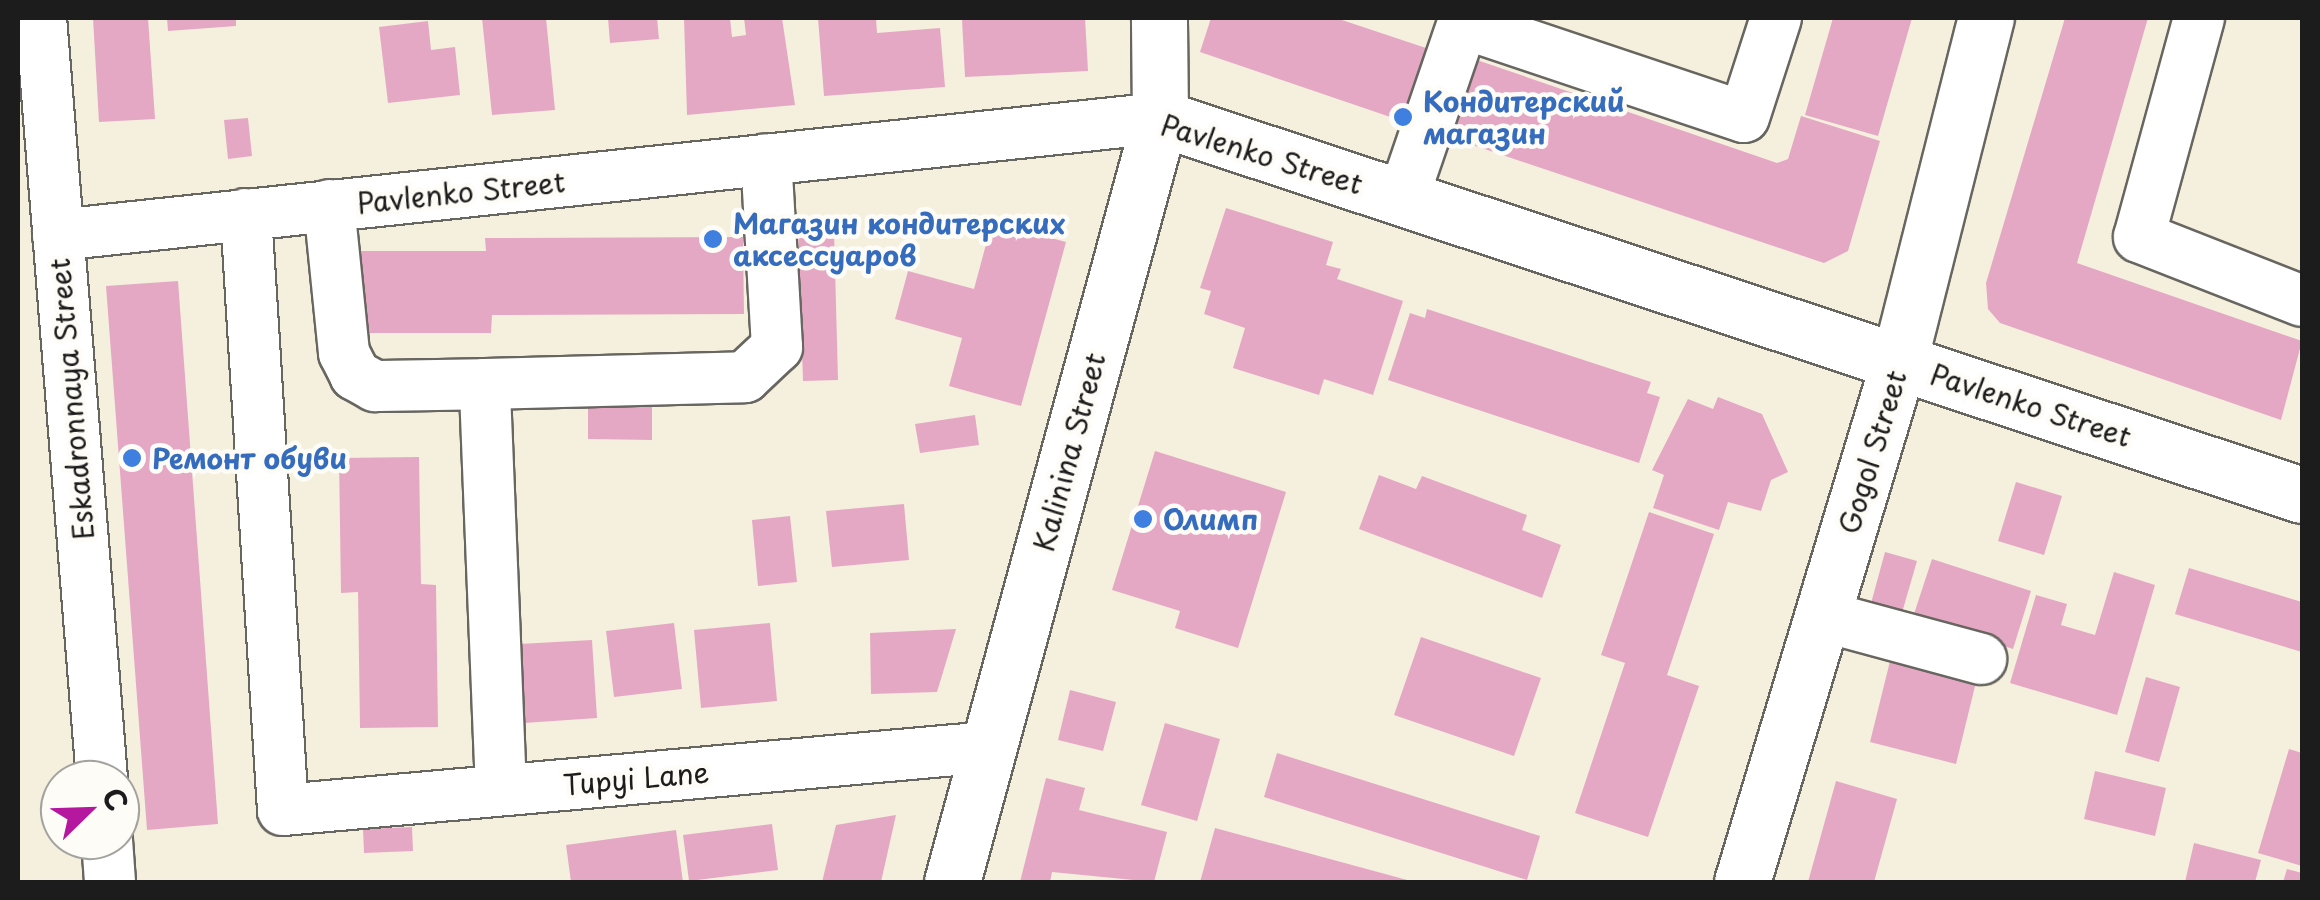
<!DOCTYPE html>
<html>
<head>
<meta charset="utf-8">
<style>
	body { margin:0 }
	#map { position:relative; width:2320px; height:900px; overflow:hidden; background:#f5f0dd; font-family:"Playpen Sans",sans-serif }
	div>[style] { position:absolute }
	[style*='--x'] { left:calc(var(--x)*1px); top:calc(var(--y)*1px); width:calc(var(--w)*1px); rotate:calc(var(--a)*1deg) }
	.building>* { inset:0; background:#e5a8c4 }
	.roads { filter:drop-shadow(2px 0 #686660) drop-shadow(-2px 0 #686660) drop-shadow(0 2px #686660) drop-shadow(0 -2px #686660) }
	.minor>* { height:50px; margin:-25px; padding:0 25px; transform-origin:25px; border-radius:25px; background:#fff }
	.major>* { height:55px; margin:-27.5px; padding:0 27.5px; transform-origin:27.5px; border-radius:27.5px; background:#fff }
	.dots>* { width:28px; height:28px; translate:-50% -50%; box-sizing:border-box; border:5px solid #fdfcf7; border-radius:50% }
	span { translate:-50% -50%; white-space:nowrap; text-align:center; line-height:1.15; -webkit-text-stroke:9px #fdfcf7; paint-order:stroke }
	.shop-label { font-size:28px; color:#366cbe; font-weight:700 }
	.left { translate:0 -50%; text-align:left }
	.street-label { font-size:28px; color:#1c1c1c }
	.frame { position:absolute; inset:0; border:20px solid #1c1c1c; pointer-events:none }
	.north { position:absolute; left:40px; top:760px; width:100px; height:100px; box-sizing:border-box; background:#fdfcf7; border:2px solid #a3a29f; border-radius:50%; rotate:67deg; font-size:28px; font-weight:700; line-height:40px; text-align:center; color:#1c1c1c }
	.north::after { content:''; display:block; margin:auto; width:35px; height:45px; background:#b5179e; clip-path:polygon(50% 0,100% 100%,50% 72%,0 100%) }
</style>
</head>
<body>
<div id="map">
	<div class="building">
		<div style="clip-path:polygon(93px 18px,148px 18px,155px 119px,99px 122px)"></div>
		<div style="clip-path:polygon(167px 18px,236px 18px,236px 26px,168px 31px)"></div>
		<div style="clip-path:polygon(482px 18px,546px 18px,555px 110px,492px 115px)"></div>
		<div style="clip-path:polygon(608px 18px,657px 18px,659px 39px,610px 43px)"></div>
		<div style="clip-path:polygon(684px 18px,730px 18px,732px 37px,746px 35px,744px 18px,782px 18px,795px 105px,687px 115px)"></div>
		<div style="clip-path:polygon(818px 18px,876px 18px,877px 33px,940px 28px,945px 87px,824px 96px)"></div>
		<div style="clip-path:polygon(1085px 18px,1088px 71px,965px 77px,962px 19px)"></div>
		<div style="clip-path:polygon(1211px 18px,1336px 18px,1432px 50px,1408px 123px,1200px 52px)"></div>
		<div style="clip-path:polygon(1833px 18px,1912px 18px,1878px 136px,1805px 115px)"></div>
		<div style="clip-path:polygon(2065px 18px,2148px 18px,2077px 263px,2302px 341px,2281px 420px,2000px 323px,1988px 309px,1986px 283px)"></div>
		<div style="clip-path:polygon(428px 21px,431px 50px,455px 47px,460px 95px,388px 103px,379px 27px)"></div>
		<div style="clip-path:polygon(1474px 59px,1777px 163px,1788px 159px,1801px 116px,1880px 141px,1848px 251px,1824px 263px,1446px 136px)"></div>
		<div style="clip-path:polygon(248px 118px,252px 156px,228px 159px,224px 120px)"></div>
		<div style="clip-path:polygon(1226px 208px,1333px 242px,1326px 265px,1341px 269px,1337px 279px,1403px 301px,1373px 395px,1324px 379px,1319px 395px,1233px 368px,1245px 328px,1204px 314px,1211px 291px,1200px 288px)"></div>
		<div style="clip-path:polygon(992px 222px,1066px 242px,1021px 406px,949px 386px,962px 338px,895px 319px,908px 271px,974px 289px)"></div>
		<div style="clip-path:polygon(834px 230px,838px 380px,803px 381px,798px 231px)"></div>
		<div style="clip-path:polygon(743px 237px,744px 314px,492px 315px,491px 333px,355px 333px,354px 251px,486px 251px,485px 238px)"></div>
		<div style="clip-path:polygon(178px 281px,218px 824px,147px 830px,106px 286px)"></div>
		<div style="clip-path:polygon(1427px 309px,1651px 382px,1647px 393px,1660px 397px,1639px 463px,1388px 380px,1410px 313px,1425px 318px)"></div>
		<div style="clip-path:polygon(1718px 397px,1762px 414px,1788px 472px,1771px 480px,1761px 511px,1728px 502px,1719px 530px,1653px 508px,1664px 475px,1652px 470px,1688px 399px,1713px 409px)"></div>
		<div style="clip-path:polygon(588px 403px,652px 403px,652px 440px,588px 439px)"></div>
		<div style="clip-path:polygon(975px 415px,979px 445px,920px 453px,915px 424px)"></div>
		<div style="clip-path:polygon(1155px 451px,1286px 492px,1238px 648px,1175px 628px,1180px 611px,1112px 590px)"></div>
		<div style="clip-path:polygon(419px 457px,421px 584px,436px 585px,438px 727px,360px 728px,358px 592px,341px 593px,339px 458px)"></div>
		<div style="clip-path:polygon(1379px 475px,1416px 489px,1422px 476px,1527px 515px,1522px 530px,1561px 545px,1542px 598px,1359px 529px)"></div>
		<div style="clip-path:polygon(2016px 482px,2062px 496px,2044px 555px,1998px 541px)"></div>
		<div style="clip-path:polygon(904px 504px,909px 560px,832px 567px,826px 511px)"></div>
		<div style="clip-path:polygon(1649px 512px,1714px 534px,1667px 675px,1699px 686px,1648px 837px,1575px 813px,1625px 663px,1601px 655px)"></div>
		<div style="clip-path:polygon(790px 516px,797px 582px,758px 586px,752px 520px)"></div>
		<div style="clip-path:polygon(1885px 552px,1917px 561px,1901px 616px,1870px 607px)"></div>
		<div style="clip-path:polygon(1932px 559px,2031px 591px,2013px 649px,1913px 617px)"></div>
		<div style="clip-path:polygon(2189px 568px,2302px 602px,2302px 652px,2175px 614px)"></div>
		<div style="clip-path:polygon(2114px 572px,2155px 585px,2117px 715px,2010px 683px,2036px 595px,2067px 604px,2061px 625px,2095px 635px)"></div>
		<div style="clip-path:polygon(674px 623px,682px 689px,614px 697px,606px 631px)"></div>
		<div style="clip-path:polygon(770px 623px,777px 701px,701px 708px,694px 630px)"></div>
		<div style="clip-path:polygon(956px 629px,937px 692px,871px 694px,870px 633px)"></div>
		<div style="clip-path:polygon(1421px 637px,1541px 678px,1514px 756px,1394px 715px)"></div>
		<div style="clip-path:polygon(592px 640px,597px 718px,524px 723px,519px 644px)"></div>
		<div style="clip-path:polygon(1891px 657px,1977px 678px,1956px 764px,1870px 742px)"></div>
		<div style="clip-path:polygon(2146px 677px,2180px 687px,2159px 762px,2125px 752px)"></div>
		<div style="clip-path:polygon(1070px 690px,1116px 702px,1103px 751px,1058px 740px)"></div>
		<div style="clip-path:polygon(1165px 723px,1220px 739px,1197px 821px,1141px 805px)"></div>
		<div style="clip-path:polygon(2289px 749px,2302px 753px,2302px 866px,2258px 853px)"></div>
		<div style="clip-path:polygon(1277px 753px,1540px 836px,1527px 880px,1264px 797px)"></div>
		<div style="clip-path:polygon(2095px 771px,2166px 788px,2155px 836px,2084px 819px)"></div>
		<div style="clip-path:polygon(1046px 778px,1085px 788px,1079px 810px,1167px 832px,1154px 882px,1052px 872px,1050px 882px,1020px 882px)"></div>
		<div style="clip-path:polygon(1836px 781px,1897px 799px,1874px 882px,1808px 882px)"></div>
		<div style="clip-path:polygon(896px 815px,881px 882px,822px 882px,836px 825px)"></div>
		<div style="clip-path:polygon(772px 824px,778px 870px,689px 881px,683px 835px)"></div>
		<div style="clip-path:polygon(412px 827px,413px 851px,364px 853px,363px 829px)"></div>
		<div style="clip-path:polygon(1215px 828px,1411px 881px,1411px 882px,1200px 882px)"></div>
		<div style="clip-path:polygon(676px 830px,683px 882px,571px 882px,566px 845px)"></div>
		<div style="clip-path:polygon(2194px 843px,2261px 860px,2255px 882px,2185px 882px)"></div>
		<div style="clip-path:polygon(2287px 869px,2302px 873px,2302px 882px,2283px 882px)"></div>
	</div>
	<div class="roads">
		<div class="minor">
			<div style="--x:41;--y:18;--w:764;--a:85.42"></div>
			<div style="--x:2199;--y:18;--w:227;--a:105.3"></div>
			<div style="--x:2139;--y:237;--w:175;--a:21.4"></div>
			<div style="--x:1403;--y:198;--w:185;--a:-71.1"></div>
			<div style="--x:1463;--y:23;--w:296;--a:18.5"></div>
			<div style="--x:1744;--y:117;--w:104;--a:-72.1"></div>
			<div style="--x:329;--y:205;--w:149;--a:84.2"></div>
			<div style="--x:344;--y:353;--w:25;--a:63"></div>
			<div style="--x:355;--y:375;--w:23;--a:29"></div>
			<div style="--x:375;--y:386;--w:110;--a:-1"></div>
			<div style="--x:246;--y:214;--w:597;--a:86.45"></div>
			<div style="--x:283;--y:810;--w:709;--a:-5.1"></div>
			<div style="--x:58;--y:235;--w:1108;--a:-6.06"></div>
			<div style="--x:1822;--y:616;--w:165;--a:15.1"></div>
			<div style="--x:501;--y:790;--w:406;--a:-92.3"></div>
			<div style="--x:485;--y:384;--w:260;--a:-1.5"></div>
			<div style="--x:745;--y:377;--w:44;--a:-43.2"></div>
			<div style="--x:777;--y:347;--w:188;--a:-93.3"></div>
			<div style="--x:107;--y:840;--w:42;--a:85.9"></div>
		</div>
		<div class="major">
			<div style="--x:1160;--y:118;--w:1203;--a:18.27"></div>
			<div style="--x:952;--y:882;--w:792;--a:-74.77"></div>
			<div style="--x:1160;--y:118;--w:100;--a:-90.6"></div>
			<div style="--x:1742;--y:882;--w:544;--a:-73.23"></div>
			<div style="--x:1899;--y:361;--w:354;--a:-75.8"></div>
		</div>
	</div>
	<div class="dots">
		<div style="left:1403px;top:117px;background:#3f7fe0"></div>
		<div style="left:713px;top:239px;background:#3f7fe0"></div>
		<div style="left:132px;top:458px;background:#3f7fe0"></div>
		<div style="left:1143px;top:519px;background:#3f7fe0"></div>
	</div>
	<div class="shop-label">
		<span class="left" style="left:1423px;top:117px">Кондитерский<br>магазин</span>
		<span class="left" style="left:733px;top:239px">Магазин кондитерских<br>аксессуаров</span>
		<span class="left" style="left:152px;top:458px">Ремонт обуви</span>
		<span class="left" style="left:1163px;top:519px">Олимп</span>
	</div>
	<div class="street-label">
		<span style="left:1262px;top:154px;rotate:17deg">Pavlenko Street</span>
		<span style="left:461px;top:192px;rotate:-6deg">Pavlenko Street</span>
		<span style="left:71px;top:399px;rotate:-95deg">Eskadronnaya Street</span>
		<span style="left:2031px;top:405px;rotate:18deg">Pavlenko Street</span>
		<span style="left:1069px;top:452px;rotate:-75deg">Kalinina Street</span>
		<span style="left:1872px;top:452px;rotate:-73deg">Gogol Street</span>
		<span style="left:636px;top:778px;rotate:-5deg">Tupyi Lane</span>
	</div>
	<div class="frame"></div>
	<div class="north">С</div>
</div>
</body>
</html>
